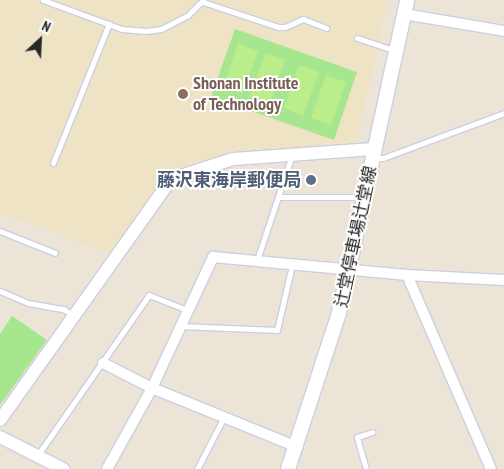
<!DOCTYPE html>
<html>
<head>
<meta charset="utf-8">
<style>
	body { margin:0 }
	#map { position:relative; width:504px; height:469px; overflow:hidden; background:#ebe4d7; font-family:"PT Sans Narrow","Noto Sans JP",sans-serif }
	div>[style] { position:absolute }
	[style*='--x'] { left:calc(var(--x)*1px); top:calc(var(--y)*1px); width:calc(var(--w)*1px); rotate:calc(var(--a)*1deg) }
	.education>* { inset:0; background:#eee4c5 }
	.green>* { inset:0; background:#a5e68f }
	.pitch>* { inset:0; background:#bbee8a }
	.roads { filter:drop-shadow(1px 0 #cccfe2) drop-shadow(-1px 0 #cccfe2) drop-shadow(0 1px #cccfe2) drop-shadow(0 -1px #cccfe2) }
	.service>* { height:5px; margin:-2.5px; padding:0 2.5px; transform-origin:2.5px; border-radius:2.5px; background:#fff }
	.minor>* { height:10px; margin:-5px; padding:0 5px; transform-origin:5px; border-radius:5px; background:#fff }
	.tertiary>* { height:12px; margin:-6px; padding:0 6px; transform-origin:6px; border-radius:6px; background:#fff }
	.secondary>* { height:14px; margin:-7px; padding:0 7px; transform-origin:7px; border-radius:7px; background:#fff }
	.dots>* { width:14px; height:14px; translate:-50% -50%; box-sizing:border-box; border:2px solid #fff; border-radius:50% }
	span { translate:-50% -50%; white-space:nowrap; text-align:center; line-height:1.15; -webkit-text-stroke:4px #fff; paint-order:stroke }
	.education-label { font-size:18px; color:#785e54; font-weight:700 }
	.left { translate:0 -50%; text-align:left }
	.service-label { font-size:18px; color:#4e5e75; font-weight:700 }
	.right { translate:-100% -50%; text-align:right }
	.street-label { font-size:18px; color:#272727 }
	.north { position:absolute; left:15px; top:15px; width:50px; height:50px; -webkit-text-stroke:4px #fff; paint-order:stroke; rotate:25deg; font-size:14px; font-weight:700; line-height:20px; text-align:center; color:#272727 }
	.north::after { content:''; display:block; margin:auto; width:18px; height:22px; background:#272727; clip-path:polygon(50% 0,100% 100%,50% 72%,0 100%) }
</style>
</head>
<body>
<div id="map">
	<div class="education">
		<div style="clip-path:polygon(0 0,387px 0,356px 144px,232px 152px,167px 173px,111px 253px,0 213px)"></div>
	</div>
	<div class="green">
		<div style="clip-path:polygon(235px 29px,357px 72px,334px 140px,211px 97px)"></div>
		<div style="clip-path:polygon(12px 316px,47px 340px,0 405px,0 334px)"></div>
	</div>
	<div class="pitch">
		<div style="clip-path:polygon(238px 43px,258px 51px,242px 94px,223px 87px)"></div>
		<div style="clip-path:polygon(265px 53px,285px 60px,270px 103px,250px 96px)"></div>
		<div style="clip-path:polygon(299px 65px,319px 72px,303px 116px,284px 108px)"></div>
		<div style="clip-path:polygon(326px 75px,346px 82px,331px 125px,311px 118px)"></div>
	</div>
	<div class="roads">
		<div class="service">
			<div style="--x:43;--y:0;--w:84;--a:20.2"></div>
			<div style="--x:122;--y:29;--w:24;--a:5"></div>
			<div style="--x:146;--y:31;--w:15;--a:-8"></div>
			<div style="--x:161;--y:29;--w:30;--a:-27"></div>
			<div style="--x:188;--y:15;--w:21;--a:-45"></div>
			<div style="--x:203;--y:2;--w:79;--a:18.4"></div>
			<div style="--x:278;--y:27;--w:7;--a:0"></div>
			<div style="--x:285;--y:27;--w:20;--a:-24"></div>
			<div style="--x:303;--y:19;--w:25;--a:21"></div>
			<div style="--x:357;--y:38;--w:41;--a:18.4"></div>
			<div style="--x:373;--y:158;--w:10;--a:0"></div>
			<div style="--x:383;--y:158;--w:129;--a:-20.4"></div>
			<div style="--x:53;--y:163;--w:150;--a:-68.1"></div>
			<div style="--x:279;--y:197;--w:85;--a:0"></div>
			<div style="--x:0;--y:231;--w:59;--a:21.8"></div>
			<div style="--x:257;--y:260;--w:111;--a:-71.6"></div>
			<div style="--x:0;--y:291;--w:30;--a:23"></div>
			<div style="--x:28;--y:303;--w:36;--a:10"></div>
			<div style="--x:63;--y:309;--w:12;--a:31"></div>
			<div style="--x:180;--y:326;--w:97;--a:2.4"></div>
			<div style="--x:277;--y:330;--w:67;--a:-77"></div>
			<div style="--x:37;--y:456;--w:196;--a:-55.2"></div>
			<div style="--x:149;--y:295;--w:41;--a:21.5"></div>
			<div style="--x:197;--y:469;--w:59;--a:-62.6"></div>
			<div style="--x:366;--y:469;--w:33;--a:-106"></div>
			<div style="--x:357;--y:437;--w:16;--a:-18"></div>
		</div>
		<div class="minor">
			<div style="--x:404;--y:14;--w:101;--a:9.6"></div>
			<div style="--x:407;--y:275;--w:211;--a:66.6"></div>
			<div style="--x:103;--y:363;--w:55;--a:27"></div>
			<div style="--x:152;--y:388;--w:157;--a:22.1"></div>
			<div style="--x:107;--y:469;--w:93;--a:-60.9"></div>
			<div style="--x:152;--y:388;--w:145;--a:-65"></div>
			<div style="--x:213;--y:257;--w:195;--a:5.3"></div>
			<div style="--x:407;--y:275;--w:97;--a:3"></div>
		</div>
		<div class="tertiary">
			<div style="--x:0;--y:420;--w:296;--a:-54.6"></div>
			<div style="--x:171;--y:179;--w:65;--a:-17.9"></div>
			<div style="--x:233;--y:159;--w:141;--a:-4.1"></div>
			<div style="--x:0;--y:437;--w:71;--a:26.9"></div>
		</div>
		<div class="secondary">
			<div style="--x:288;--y:469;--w:164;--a:-71.9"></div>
			<div style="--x:339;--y:313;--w:320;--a:-77.7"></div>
		</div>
	</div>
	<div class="dots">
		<div style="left:183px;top:94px;background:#8d6e63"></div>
		<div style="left:311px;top:180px;background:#5c6f8a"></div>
	</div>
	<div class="education-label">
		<span class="left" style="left:193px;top:94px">Shonan Institute<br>of Technology</span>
	</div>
	<div class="service-label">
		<span class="right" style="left:301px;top:180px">藤沢東海岸郵便局</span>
	</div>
	<div class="street-label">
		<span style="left:356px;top:237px;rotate:-78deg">辻堂停車場辻堂線</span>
	</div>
	<div class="north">N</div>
</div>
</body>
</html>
